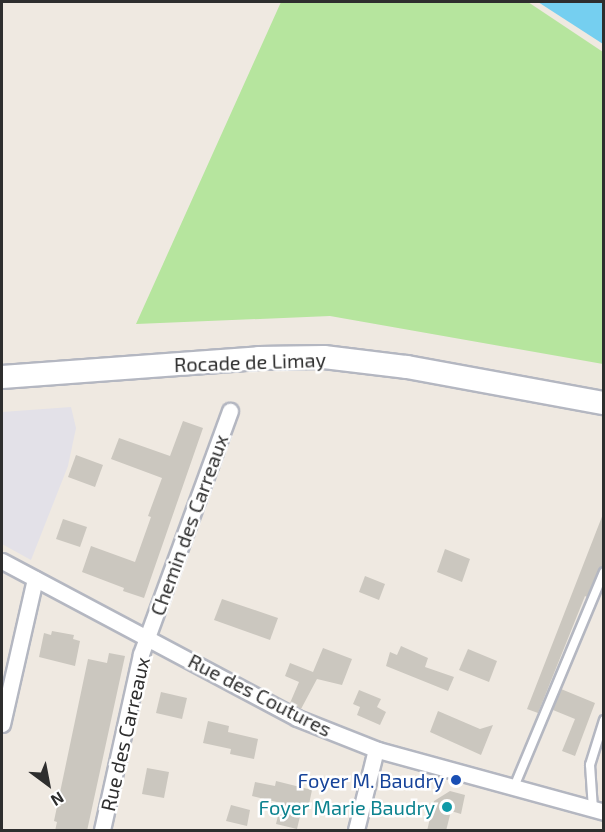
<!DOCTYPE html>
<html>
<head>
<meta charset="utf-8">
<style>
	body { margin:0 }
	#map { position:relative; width:605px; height:832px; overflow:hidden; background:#efe9e1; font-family:"Exo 2",sans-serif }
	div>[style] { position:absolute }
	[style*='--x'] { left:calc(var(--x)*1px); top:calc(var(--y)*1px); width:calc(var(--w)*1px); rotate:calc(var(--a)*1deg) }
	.industrial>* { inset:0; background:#e3e1e8 }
	.green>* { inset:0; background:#b6e59e }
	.water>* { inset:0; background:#75cff0 }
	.building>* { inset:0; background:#cbc7bf }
	.roads { filter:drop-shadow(2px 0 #b4b7c1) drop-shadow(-2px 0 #b4b7c1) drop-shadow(0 2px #b4b7c1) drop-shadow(0 -2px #b4b7c1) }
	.service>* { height:8px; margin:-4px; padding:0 4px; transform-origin:4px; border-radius:4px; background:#fff }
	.minor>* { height:15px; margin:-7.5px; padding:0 7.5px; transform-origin:7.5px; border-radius:7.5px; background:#fff }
	.secondary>* { height:22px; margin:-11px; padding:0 11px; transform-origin:11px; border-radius:11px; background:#fff }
	.dots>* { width:16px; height:16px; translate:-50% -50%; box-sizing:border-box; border:3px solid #fff; border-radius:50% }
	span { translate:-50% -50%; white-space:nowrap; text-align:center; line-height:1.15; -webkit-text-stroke:5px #fff; paint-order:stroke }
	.street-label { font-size:20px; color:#2e2e2e }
	.transit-label { font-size:20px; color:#164399 }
	.right { translate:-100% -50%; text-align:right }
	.culture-label { font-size:20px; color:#0d838f }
	.frame { position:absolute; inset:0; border:3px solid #2e2e2e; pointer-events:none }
	.north { position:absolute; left:18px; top:754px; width:60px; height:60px; -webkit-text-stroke:4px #fff; paint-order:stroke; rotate:148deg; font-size:16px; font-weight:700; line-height:24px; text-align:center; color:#2e2e2e }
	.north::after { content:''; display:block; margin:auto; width:21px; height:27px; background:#2e2e2e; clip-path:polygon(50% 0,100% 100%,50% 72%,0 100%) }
</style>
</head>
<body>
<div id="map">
	<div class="industrial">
		<div style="clip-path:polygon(71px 407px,76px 428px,68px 466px,31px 560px,2px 544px,2px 412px)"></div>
	</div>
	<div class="green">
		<div style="clip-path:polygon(281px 2px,528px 2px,603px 52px,603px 364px,330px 316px,136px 324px)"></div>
	</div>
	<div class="water">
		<div style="clip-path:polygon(538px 2px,603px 2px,603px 44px)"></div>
	</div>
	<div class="building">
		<div style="clip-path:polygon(183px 421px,203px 428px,144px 598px,123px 591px,124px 588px,82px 572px,91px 546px,135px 562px,151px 517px,148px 516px,162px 478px,111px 459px,119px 438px,170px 456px)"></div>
		<div style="clip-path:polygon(76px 455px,103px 465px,95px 487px,68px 477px)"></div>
		<div style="clip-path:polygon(603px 514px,603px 566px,599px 569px,587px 597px,585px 596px,538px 713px,527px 709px)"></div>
		<div style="clip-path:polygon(63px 519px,87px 527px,80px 547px,56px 539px)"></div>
		<div style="clip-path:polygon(445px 549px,470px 559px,462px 582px,437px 572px)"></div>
		<div style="clip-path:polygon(365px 576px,385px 584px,379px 600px,359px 592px)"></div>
		<div style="clip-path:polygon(222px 599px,278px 618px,270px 640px,214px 620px)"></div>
		<div style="clip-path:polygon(52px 631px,74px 635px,73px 639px,80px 641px,75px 666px,39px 657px,44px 633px,51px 635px)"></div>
		<div style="clip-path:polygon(401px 646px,428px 658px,425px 667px,454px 677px,448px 691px,386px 666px,390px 652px,397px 655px)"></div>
		<div style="clip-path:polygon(323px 648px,352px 659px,342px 685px,317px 679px,301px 709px,290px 703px,299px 682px,285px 676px,290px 663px,313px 672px)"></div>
		<div style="clip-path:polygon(468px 649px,497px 661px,489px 682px,459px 670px)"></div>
		<div style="clip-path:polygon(109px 653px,125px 656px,87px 831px,55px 831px,57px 822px,54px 821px,88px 659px,107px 663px)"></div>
		<div style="clip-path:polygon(561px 689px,595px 703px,575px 756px,562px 751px,575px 719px,553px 710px)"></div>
		<div style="clip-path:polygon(359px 690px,381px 699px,377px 707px,386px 712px,380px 725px,357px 715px,360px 707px,353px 704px)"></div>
		<div style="clip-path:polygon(161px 692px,187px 698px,182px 719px,156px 713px)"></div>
		<div style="clip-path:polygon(438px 711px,480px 729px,493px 725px,481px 755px,430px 732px)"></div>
		<div style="clip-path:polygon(208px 721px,229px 726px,228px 732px,258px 739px,254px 759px,230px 754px,231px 749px,203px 743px)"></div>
		<div style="clip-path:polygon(147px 768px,169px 772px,164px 798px,142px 794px)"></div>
		<div style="clip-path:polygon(276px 781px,312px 790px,308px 809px,302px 808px,297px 829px,276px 824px,281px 803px,252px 796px,255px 782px,275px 786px)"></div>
		<div style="clip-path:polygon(450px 791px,465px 795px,461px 814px,451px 811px,446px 831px,427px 831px,434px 801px)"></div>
		<div style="clip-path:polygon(231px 805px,250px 810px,247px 826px,226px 821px)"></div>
	</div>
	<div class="roads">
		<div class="service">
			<div style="--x:514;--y:787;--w:233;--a:-67.3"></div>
			<div style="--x:593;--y:809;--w:44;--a:-93.9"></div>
			<div style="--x:590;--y:765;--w:47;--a:-72.7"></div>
		</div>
		<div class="minor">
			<div style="--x:2;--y:561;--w:334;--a:28"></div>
			<div style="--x:297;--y:718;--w:87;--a:21.6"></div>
			<div style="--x:378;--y:750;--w:234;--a:15.3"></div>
			<div style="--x:2;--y:724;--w:149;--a:-77.2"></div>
			<div style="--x:102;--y:830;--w:180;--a:-77.5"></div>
			<div style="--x:141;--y:654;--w:259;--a:-69.9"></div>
			<div style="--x:356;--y:830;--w:83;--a:-76.1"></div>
		</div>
		<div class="secondary">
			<div style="--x:2;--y:377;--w:258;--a:-4.2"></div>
			<div style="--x:259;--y:358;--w:65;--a:-0.9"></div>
			<div style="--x:324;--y:357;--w:84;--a:6.9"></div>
			<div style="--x:407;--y:367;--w:200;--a:10.4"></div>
		</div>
	</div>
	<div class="dots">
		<div style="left:456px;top:780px;background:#1a4fb4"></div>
		<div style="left:447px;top:807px;background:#0f9aa8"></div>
	</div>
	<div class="street-label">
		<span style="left:250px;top:362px;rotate:-2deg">Rocade de Limay</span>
		<span style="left:189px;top:525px;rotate:-70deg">Chemin des Carreaux</span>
		<span style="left:260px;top:695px;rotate:27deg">Rue des Coutures</span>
		<span style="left:125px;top:734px;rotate:-77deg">Rue des Carreaux</span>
	</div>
	<div class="transit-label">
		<span class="right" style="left:444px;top:780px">Foyer M. Baudry</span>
	</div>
	<div class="culture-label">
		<span class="right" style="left:435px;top:807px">Foyer Marie Baudry</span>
	</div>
	<div class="frame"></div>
	<div class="north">N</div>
</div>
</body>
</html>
